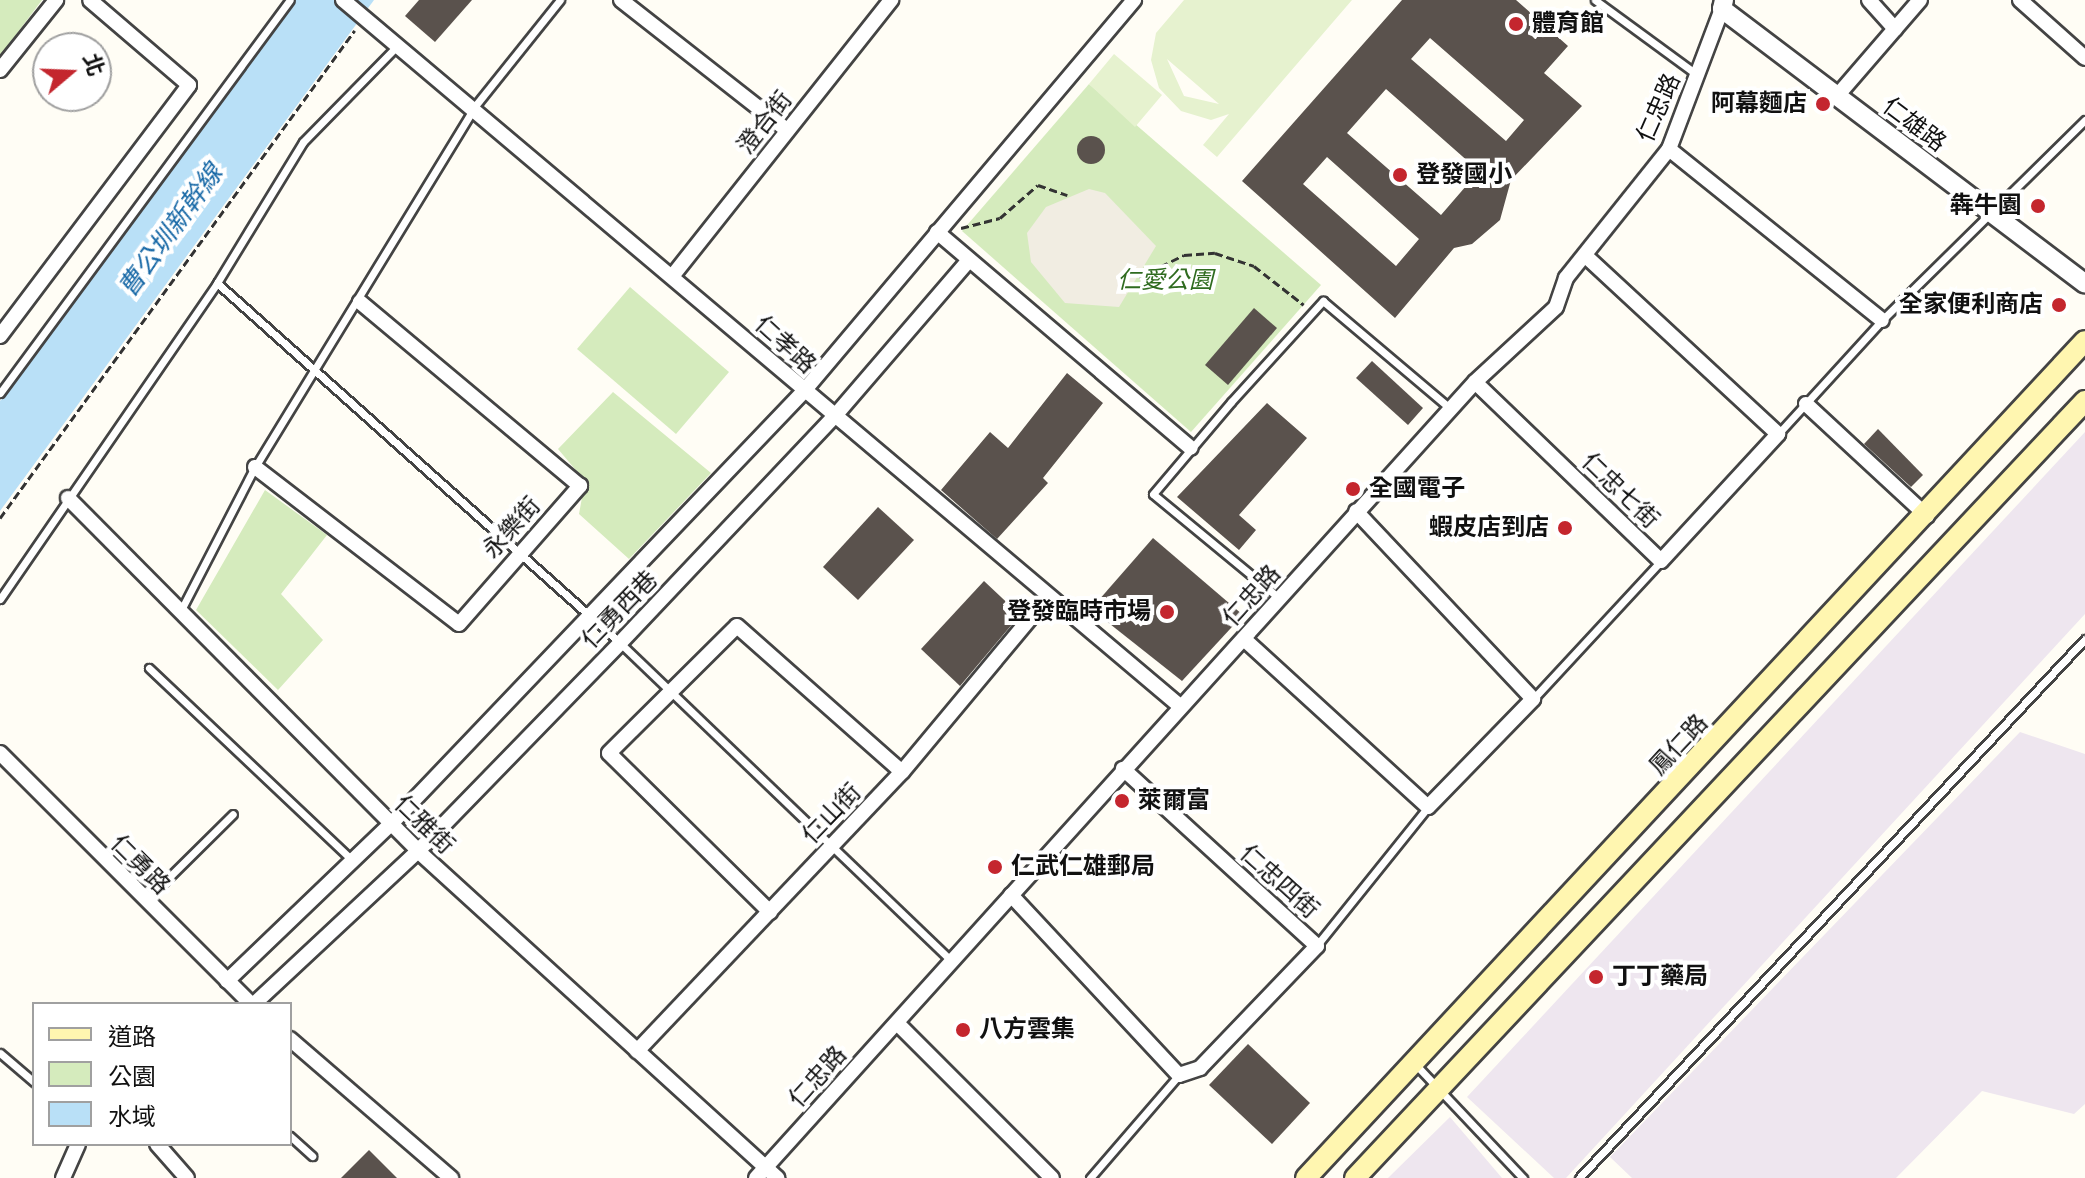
<!DOCTYPE html>
<html>
<head>
<meta charset="utf-8">
<style>
	body { margin:0 }
	#map { position:relative; width:2085px; height:1178px; overflow:hidden; background:#fffdf5; font-family:Bitter,"Noto Sans TC",serif }
	div>[style] { position:absolute }
	[style*='--x'] { left:calc(var(--x)*1px); top:calc(var(--y)*1px); width:calc(var(--w)*1px); rotate:calc(var(--a)*1deg) }
	.industrial>* { inset:0; background:#eee6ef }
	.green>* { inset:0; background:#d5ebbd }
	.pitch>* { inset:0; background:#e6f2cf }
	.plaza>* { inset:0; background:#f1ede2 }
	.water>* { inset:0; background:#b9e0f7 }
	.building>* { inset:0; background:#5a524d }
	.round { border-radius:50% }
	.path>* { height:3px; margin-top:-1.5px; transform-origin:0; background:repeating-linear-gradient(90deg,#333 0 8px,transparent 0 12px) }
	.roads { filter:drop-shadow(2px 0 #444) drop-shadow(-2px 0 #444) drop-shadow(0 2px #444) drop-shadow(0 -2px #444) }
	.service>* { height:7px; margin:-3.5px; padding:0 3.5px; transform-origin:3.5px; border-radius:3.5px; background:#fff }
	.minor>* { height:14px; margin:-7px; padding:0 7px; transform-origin:7px; border-radius:7px; background:#fff }
	.tertiary>* { height:18px; margin:-9px; padding:0 9px; transform-origin:9px; border-radius:9px; background:#fff }
	.secondary>* { height:20px; margin:-10px; padding:0 10px; transform-origin:10px; border-radius:10px; background:#fff6b0 }
	.dots>* { width:22px; height:22px; translate:-50% -50%; box-sizing:border-box; border:4px solid #fff; border-radius:50% }
	span { translate:-50% -50%; white-space:nowrap; text-align:center; line-height:1.15; -webkit-text-stroke:8px #fff; paint-order:stroke }
	.poi-label { font-size:24px; color:#111; font-weight:700 }
	.left { translate:0 -50%; text-align:left }
	.right { translate:-100% -50%; text-align:right }
	.street-label { font-size:24px; color:#111 }
	.park-label { font-size:24px; color:#2f6b1f; font-style:italic }
	.water-label { font-size:26px; color:#1768a6; font-style:italic }
	.legend { position:absolute; left:32px; top:1002px; width:260px; height:144px; box-sizing:border-box; background:#fff; border:2px solid #a0a0a0; margin:0; padding:10px 14px; list-style:none; font-size:24px; color:#111 }
	.legend li { display:flex; align-items:center; gap:16px; height:40px }
	.legend b { width:40px; border:2px solid #a0a0a0 }
	.north { position:absolute; left:32px; top:32px; width:80px; height:80px; box-sizing:border-box; background:#fff; border:2px solid #a0a0a0; border-radius:50%; rotate:71deg; font-size:22px; font-weight:700; line-height:32px; text-align:center; color:#111 }
	.north::after { content:''; display:block; margin:auto; width:28px; height:36px; background:#c4262e; clip-path:polygon(50% 0,100% 100%,50% 72%,0 100%) }
</style>
</head>
<body>
<div id="map">
	<div class="industrial">
		<div style="clip-path:polygon(2085px 432px,2085px 614px,1566px 1178px,1554px 1178px,1467px 1097px)"></div>
		<div style="clip-path:polygon(2020px 732px,2085px 754px,2085px 1104px,2074px 1114px,1982px 1091px,1896px 1178px,1632px 1178px,1610px 1157px)"></div>
		<div style="clip-path:polygon(1450px 1117px,1502px 1178px,1388px 1178px)"></div>
	</div>
	<div class="green">
		<div style="clip-path:polygon(0 0,42px 0,0 56px)"></div>
		<div style="clip-path:polygon(1089px 84px,1321px 285px,1191px 432px,962px 231px)"></div>
		<div style="clip-path:polygon(630px 287px,729px 372px,676px 434px,577px 349px)"></div>
		<div style="clip-path:polygon(613px 392px,711px 473px,629px 559px,579px 514px,585px 481px,558px 449px)"></div>
		<div style="clip-path:polygon(265px 490px,327px 535px,281px 594px,323px 640px,278px 690px,196px 610px)"></div>
	</div>
	<div class="pitch">
		<div style="clip-path:polygon(evenodd,1184px 0,1352px 0,1217px 157px,1203px 145px,1229px 114px,1211px 120px,1181px 111px,1159px 88px,1151px 60px,1156px 33px,1184px 0,1167px 59px,1219px 104px,1184px 96px,1167px 59px)"></div>
		<div style="clip-path:polygon(1114px 54px,1162px 95px,1135px 127px,1089px 84px)"></div>
	</div>
	<div class="plaza">
		<div style="clip-path:polygon(1089px 189px,1105px 193px,1156px 246px,1119px 307px,1065px 303px,1031px 262px,1027px 233px,1046px 207px)"></div>
	</div>
	<div class="water">
		<div style="clip-path:polygon(291px 0,374px 0,0 511px,0 401px)"></div>
	</div>
	<div class="building">
		<div style="clip-path:polygon(419px 0,472px 0,435px 42px,405px 16px)"></div>
		<div style="clip-path:polygon(evenodd,1402px 0,1516px 0,1568px 46px,1544px 73px,1582px 106px,1511px 180px,1500px 220px,1472px 244px,1454px 248px,1395px 318px,1242px 181px,1402px 0,1430px 38px,1524px 120px,1506px 141px,1411px 59px,1430px 38px,1402px 0,1386px 89px,1479px 171px,1441px 215px,1347px 133px,1386px 89px,1402px 0,1327px 157px,1419px 239px,1396px 266px,1303px 184px,1327px 157px)"></div>
		<div class="round" style="left:1077px;top:136px;width:28px;height:28px"></div>
		<div style="clip-path:polygon(1254px 308px,1277px 328px,1228px 385px,1205px 365px)"></div>
		<div style="clip-path:polygon(1372px 361px,1423px 408px,1408px 425px,1356px 378px)"></div>
		<div style="clip-path:polygon(1067px 373px,1103px 403px,1043px 478px,1048px 483px,997px 539px,941px 490px,990px 432px,1008px 448px)"></div>
		<div style="clip-path:polygon(1267px 403px,1307px 438px,1239px 515px,1256px 530px,1239px 550px,1177px 497px)"></div>
		<div style="clip-path:polygon(1878px 429px,1923px 475px,1911px 487px,1864px 444px)"></div>
		<div style="clip-path:polygon(878px 507px,914px 540px,858px 600px,823px 567px)"></div>
		<div style="clip-path:polygon(1153px 538px,1243px 615px,1182px 681px,1091px 609px)"></div>
		<div style="clip-path:polygon(984px 581px,1020px 615px,960px 686px,921px 649px)"></div>
		<div style="clip-path:polygon(1248px 1044px,1310px 1103px,1272px 1144px,1209px 1085px)"></div>
		<div style="clip-path:polygon(369px 1150px,397px 1178px,341px 1178px)"></div>
	</div>
	<div class="path">
		<div style="--x:961;--y:228;--w:40;--a:-14.4"></div>
		<div style="--x:1000;--y:218;--w:50;--a:-41"></div>
		<div style="--x:1038;--y:185;--w:31;--a:19"></div>
		<div style="--x:1139;--y:277;--w:50;--a:-26.1"></div>
		<div style="--x:1184;--y:255;--w:31;--a:-4"></div>
		<div style="--x:1215;--y:253;--w:41;--a:18.4"></div>
		<div style="--x:1254;--y:266;--w:63;--a:38"></div>
		<div style="--x:0;--y:518;--w:603;--a:-53.97"></div>
	</div>
	<div class="roads">
		<div class="service">
			<div style="--x:1595;--y:0;--w:125;--a:36.2"></div>
			<div style="--x:217;--y:283;--w:540;--a:41.77"></div>
			<div style="--x:620;--y:643;--w:458;--a:43.8"></div>
			<div style="--x:0;--y:393;--w:488;--a:-53.6"></div>
			<div style="--x:1778;--y:434;--w:154;--a:-47.6"></div>
			<div style="--x:1882;--y:320;--w:285;--a:-44.6"></div>
			<div style="--x:1279;--y:598;--w:163;--a:-140.5"></div>
			<div style="--x:1153;--y:494;--w:121;--a:-49.7"></div>
			<div style="--x:1231;--y:402;--w:137;--a:-47.7"></div>
			<div style="--x:1323;--y:301;--w:167;--a:40.2"></div>
			<div style="--x:0;--y:599;--w:383;--a:-55.5"></div>
			<div style="--x:217;--y:283;--w:165;--a:-58.6"></div>
			<div style="--x:303;--y:142;--w:137;--a:-45.6"></div>
			<div style="--x:180;--y:612;--w:163;--a:-62.7"></div>
			<div style="--x:255;--y:467;--w:423;--a:-58.6"></div>
			<div style="--x:475;--y:106;--w:136;--a:-51.3"></div>
			<div style="--x:149;--y:668;--w:279;--a:43.4"></div>
			<div style="--x:1533;--y:699;--w:188;--a:-47.2"></div>
			<div style="--x:146;--y:900;--w:122;--a:-44.7"></div>
			<div style="--x:1317;--y:945;--w:177;--a:-51.2"></div>
			<div style="--x:0;--y:1053;--w:45;--a:40.5"></div>
			<div style="--x:1416;--y:1065;--w:156;--a:46.6"></div>
			<div style="--x:290;--y:1136;--w:30;--a:42"></div>
			<div style="--x:1090;--y:1178;--w:136;--a:-49.2"></div>
			<div style="--x:1579;--y:1178;--w:739;--a:-46.81"></div>
		</div>
		<div class="minor">
			<div style="--x:343;--y:0;--w:1095;--a:40.15"></div>
			<div style="--x:621;--y:0;--w:211;--a:38.1"></div>
			<div style="--x:1869;--y:0;--w:39;--a:48"></div>
			<div style="--x:2020;--y:0;--w:87;--a:41.7"></div>
			<div style="--x:0;--y:70;--w:90;--a:-51.3"></div>
			<div style="--x:1837;--y:96;--w:127;--a:-49.2"></div>
			<div style="--x:1669;--y:149;--w:273;--a:38.8"></div>
			<div style="--x:937;--y:232;--w:333;--a:40.4"></div>
			<div style="--x:674;--y:274;--w:350;--a:-51.6"></div>
			<div style="--x:0;--y:336;--w:314;--a:-53"></div>
			<div style="--x:189;--y:85;--w:130;--a:-139.4"></div>
			<div style="--x:1475;--y:382;--w:258;--a:43.9"></div>
			<div style="--x:1661;--y:561;--w:173;--a:-47.3"></div>
			<div style="--x:1778;--y:434;--w:263;--a:-137.2"></div>
			<div style="--x:1806;--y:404;--w:165;--a:42.8"></div>
			<div style="--x:255;--y:467;--w:257;--a:37.6"></div>
			<div style="--x:459;--y:624;--w:184;--a:-48.8"></div>
			<div style="--x:580;--y:486;--w:287;--a:-140.1"></div>
			<div style="--x:68;--y:498;--w:497;--a:45.2"></div>
			<div style="--x:418;--y:851;--w:486;--a:42.3"></div>
			<div style="--x:1244;--y:639;--w:249;--a:42.4"></div>
			<div style="--x:1428;--y:807;--w:151;--a:-45.8"></div>
			<div style="--x:1533;--y:699;--w:258;--a:-133.3"></div>
			<div style="--x:0;--y:753;--w:355;--a:45"></div>
			<div style="--x:1011;--y:895;--w:246;--a:47"></div>
			<div style="--x:1179;--y:1075;--w:22;--a:-18"></div>
			<div style="--x:1200;--y:1068;--w:169;--a:-46.2"></div>
			<div style="--x:1317;--y:946;--w:263;--a:-137.6"></div>
			<div style="--x:770;--y:912;--w:226;--a:-135.4"></div>
			<div style="--x:609;--y:753;--w:180;--a:-44.8"></div>
			<div style="--x:737;--y:626;--w:220;--a:41.5"></div>
			<div style="--x:227;--y:981;--w:227;--a:-43.8"></div>
			<div style="--x:391;--y:824;--w:598;--a:-46.35"></div>
			<div style="--x:804;--y:391;--w:512;--a:-49.84"></div>
			<div style="--x:254;--y:1004;--w:224;--a:-43"></div>
			<div style="--x:418;--y:851;--w:290;--a:-45.8"></div>
			<div style="--x:620;--y:643;--w:311;--a:-46.6"></div>
			<div style="--x:834;--y:417;--w:207;--a:-49.3"></div>
			<div style="--x:897;--y:1023;--w:219;--a:45"></div>
			<div style="--x:290;--y:1039;--w:213;--a:40.8"></div>
			<div style="--x:637;--y:1051;--w:385;--a:-46.5"></div>
			<div style="--x:902;--y:772;--w:228;--a:-50.2"></div>
			<div style="--x:157;--y:1144;--w:45;--a:48.6"></div>
			<div style="--x:63;--y:1178;--w:37;--a:-66"></div>
			<div style="--x:756;--y:1178;--w:1073;--a:-47.91"></div>
			<div style="--x:1475;--y:382;--w:110;--a:-42.8"></div>
			<div style="--x:1556;--y:307;--w:31;--a:-71"></div>
			<div style="--x:1566;--y:278;--w:165;--a:-51.4"></div>
			<div style="--x:1669;--y:149;--w:150;--a:-69.3"></div>
		</div>
		<div class="tertiary">
			<div style="--x:1724;--y:0;--w:9;--a:103"></div>
			<div style="--x:1722;--y:9;--w:455;--a:37.1"></div>
		</div>
		<div class="secondary">
			<div style="--x:1306;--y:1178;--w:1143;--a:-47.06"></div>
			<div style="--x:1355;--y:1178;--w:1066;--a:-46.79"></div>
		</div>
	</div>
	<div class="dots">
		<div style="left:1516px;top:24px;background:#c4262e"></div>
		<div style="left:1823px;top:104px;background:#c4262e"></div>
		<div style="left:1400px;top:175px;background:#c4262e"></div>
		<div style="left:2038px;top:206px;background:#c4262e"></div>
		<div style="left:2059px;top:305px;background:#c4262e"></div>
		<div style="left:1353px;top:489px;background:#c4262e"></div>
		<div style="left:1565px;top:528px;background:#c4262e"></div>
		<div style="left:1167px;top:612px;background:#c4262e"></div>
		<div style="left:1122px;top:801px;background:#c4262e"></div>
		<div style="left:995px;top:867px;background:#c4262e"></div>
		<div style="left:1596px;top:977px;background:#c4262e"></div>
		<div style="left:963px;top:1030px;background:#c4262e"></div>
	</div>
	<div class="poi-label">
		<span class="left" style="left:1532px;top:24px">體育館</span>
		<span class="right" style="left:1807px;top:104px">阿幕麵店</span>
		<span class="left" style="left:1416px;top:175px">登發國小</span>
		<span class="right" style="left:2022px;top:206px">犇牛園</span>
		<span class="right" style="left:2043px;top:305px">全家便利商店</span>
		<span class="left" style="left:1369px;top:489px">全國電子</span>
		<span class="right" style="left:1549px;top:528px">蝦皮店到店</span>
		<span class="right" style="left:1151px;top:612px">登發臨時市場</span>
		<span class="left" style="left:1138px;top:801px">萊爾富</span>
		<span class="left" style="left:1011px;top:867px">仁武仁雄郵局</span>
		<span class="left" style="left:1612px;top:977px">丁丁藥局</span>
		<span class="left" style="left:979px;top:1030px">八方雲集</span>
	</div>
	<div class="street-label">
		<span style="left:1659px;top:108px;rotate:-66deg">仁忠路</span>
		<span style="left:765px;top:123px;rotate:-52deg">澄合街</span>
		<span style="left:1914px;top:125px;rotate:37deg">仁雄路</span>
		<span style="left:785px;top:345px;rotate:42deg">仁孝路</span>
		<span style="left:1620px;top:491px;rotate:44deg">仁忠七街</span>
		<span style="left:512px;top:528px;rotate:-48deg">永樂街</span>
		<span style="left:1252px;top:596px;rotate:-48deg">仁忠路</span>
		<span style="left:620px;top:610px;rotate:-46deg">仁勇西巷</span>
		<span style="left:1679px;top:745px;rotate:-47deg">鳳仁路</span>
		<span style="left:832px;top:814px;rotate:-46deg">仁山街</span>
		<span style="left:424px;top:825px;rotate:44deg">仁雅街</span>
		<span style="left:140px;top:865px;rotate:45deg">仁勇路</span>
		<span style="left:1279px;top:882px;rotate:42deg">仁忠四街</span>
		<span style="left:818px;top:1077px;rotate:-48deg">仁忠路</span>
	</div>
	<div class="park-label">
		<span style="left:1165px;top:281px">仁愛公園</span>
	</div>
	<div class="water-label">
		<span style="left:171px;top:231px;rotate:-54deg">曹公圳新幹線</span>
	</div>
	<ul class="legend">
	<li><b style="height:10px;background:#fff6b0"></b>道路</li>
	<li><b style="height:22px;background:#d5ebbd"></b>公園</li>
	<li><b style="height:22px;background:#b9e0f7"></b>水域</li>
	</ul>
	<div class="north">北</div>
</div>
</body>
</html>
